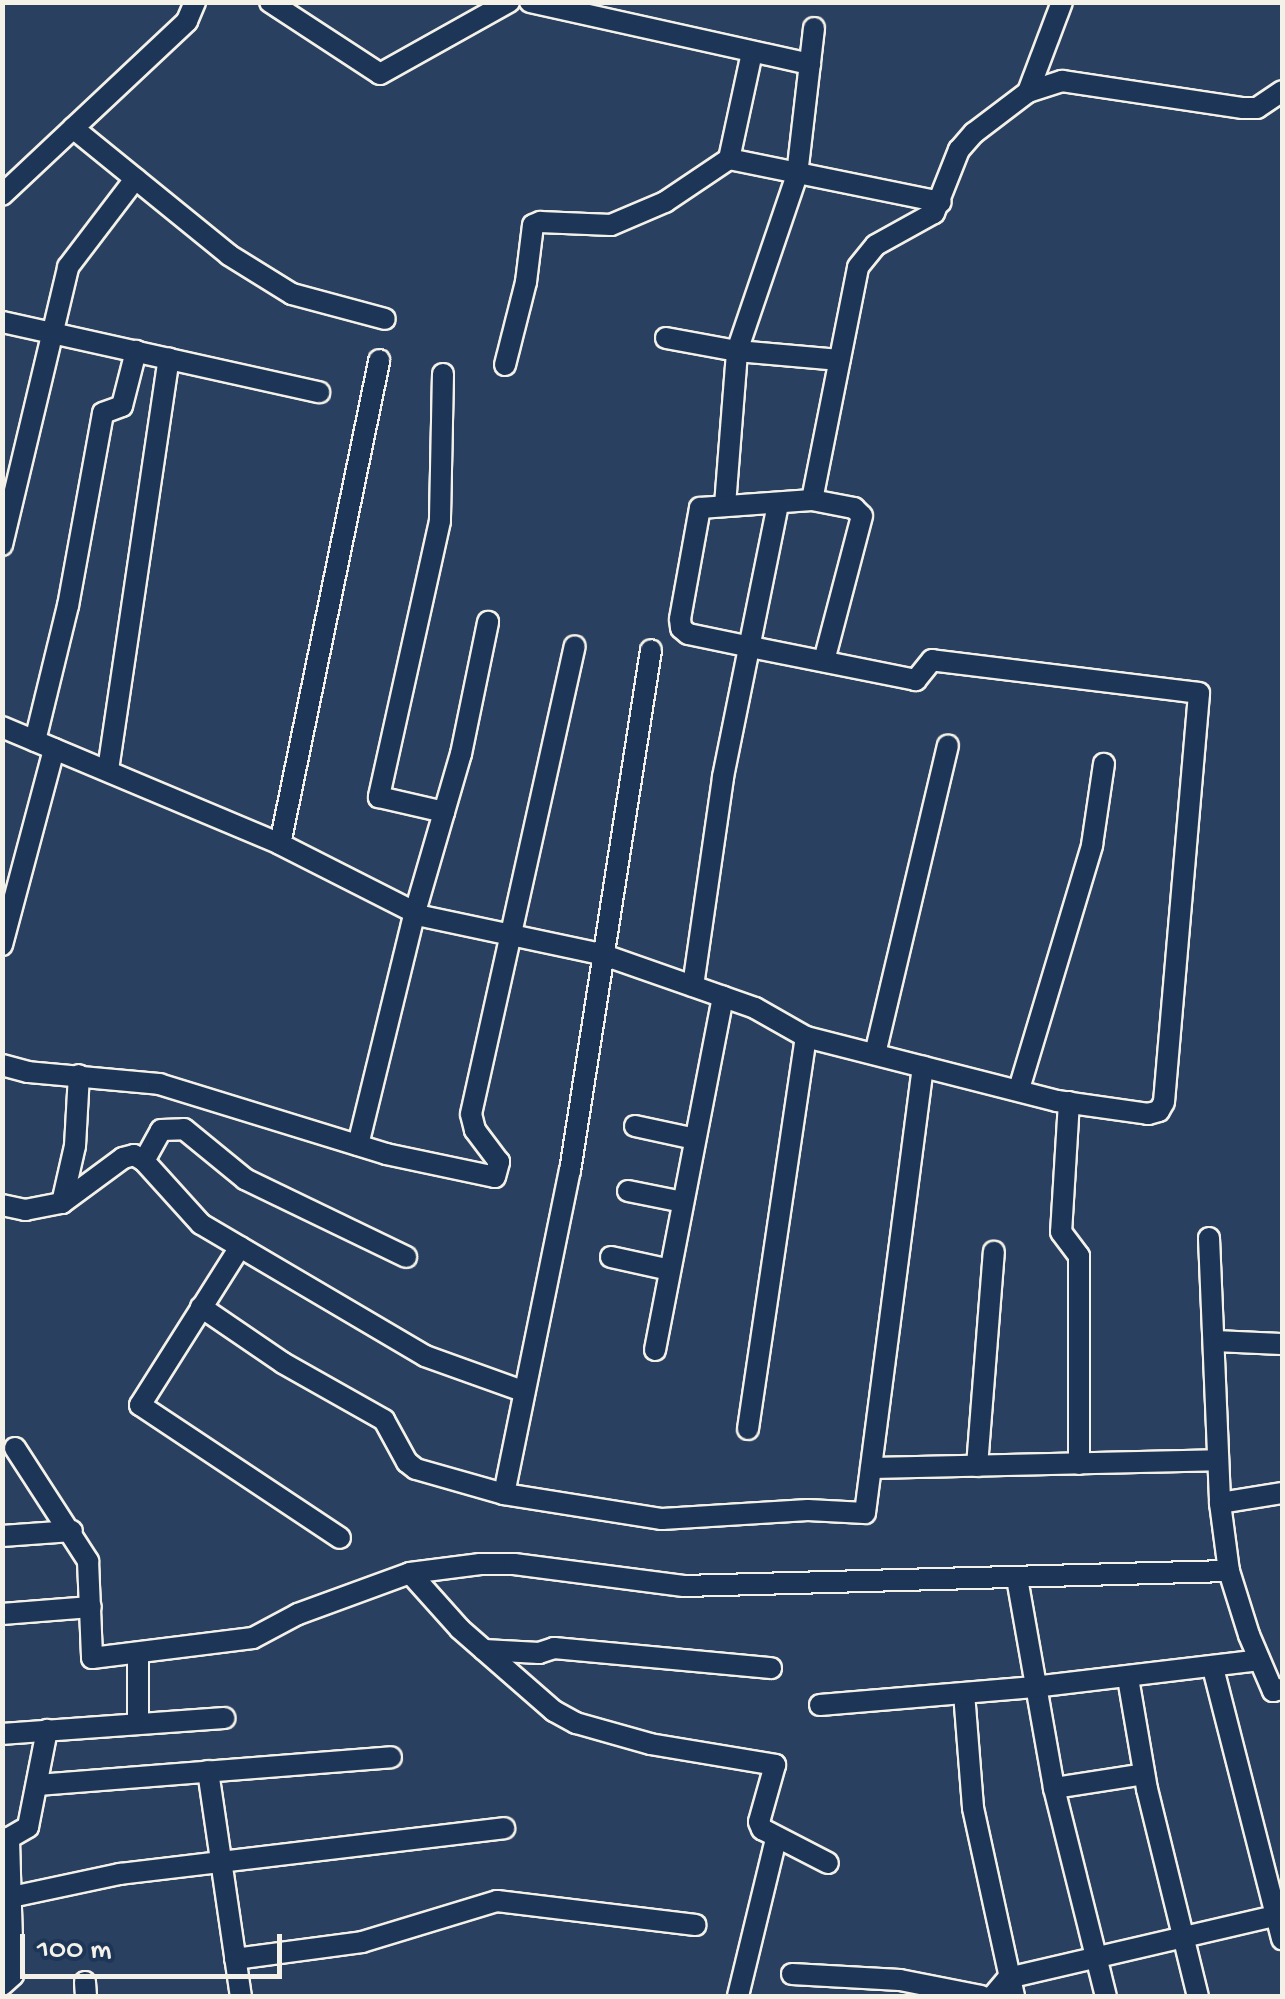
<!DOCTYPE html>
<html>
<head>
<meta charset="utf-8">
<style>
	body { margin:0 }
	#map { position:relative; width:1285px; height:1999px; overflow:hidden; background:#2a4060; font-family:"Gochi Hand",sans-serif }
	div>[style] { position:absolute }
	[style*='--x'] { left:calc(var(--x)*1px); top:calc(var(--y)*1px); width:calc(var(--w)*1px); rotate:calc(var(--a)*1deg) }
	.roads { filter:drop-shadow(2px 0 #f4f1e8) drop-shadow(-2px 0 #f4f1e8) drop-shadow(0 2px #f4f1e8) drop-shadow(0 -2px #f4f1e8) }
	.minor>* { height:20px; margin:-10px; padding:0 10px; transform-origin:10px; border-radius:10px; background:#1d3557 }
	span { translate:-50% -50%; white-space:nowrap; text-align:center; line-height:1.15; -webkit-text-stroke:8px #1d3557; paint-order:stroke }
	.frame { position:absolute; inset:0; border:5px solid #f4f1e8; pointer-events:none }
	.scale { position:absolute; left:20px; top:1934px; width:262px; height:45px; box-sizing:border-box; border:5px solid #f4f1e8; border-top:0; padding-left:12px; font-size:30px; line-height:35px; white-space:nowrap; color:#f4f1e8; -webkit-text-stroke:8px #1d3557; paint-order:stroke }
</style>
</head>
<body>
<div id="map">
	<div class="roads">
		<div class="minor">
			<div style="--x:270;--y:2;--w:131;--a:33.2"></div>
			<div style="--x:380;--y:74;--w:148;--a:-29.2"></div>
			<div style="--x:530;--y:2;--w:287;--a:12.5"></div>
			<div style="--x:1028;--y:92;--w:96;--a:-69.3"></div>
			<div style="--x:73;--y:128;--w:201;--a:39.1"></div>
			<div style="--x:229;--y:255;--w:74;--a:31.8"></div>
			<div style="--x:292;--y:294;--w:96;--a:15"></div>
			<div style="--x:729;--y:159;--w:108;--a:-77.8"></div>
			<div style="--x:2;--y:195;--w:254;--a:-43.2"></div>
			<div style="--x:187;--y:21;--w:21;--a:-67"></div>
			<div style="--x:2;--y:322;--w:325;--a:12.5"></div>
			<div style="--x:666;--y:338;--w:72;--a:10.4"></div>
			<div style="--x:737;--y:351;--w:103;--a:5"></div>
			<div style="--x:505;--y:365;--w:86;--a:-75.8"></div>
			<div style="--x:526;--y:282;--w:57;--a:-83"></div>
			<div style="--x:533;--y:225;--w:8;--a:-23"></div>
			<div style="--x:540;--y:222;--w:71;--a:2.4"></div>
			<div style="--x:611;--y:225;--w:59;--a:-23.1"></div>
			<div style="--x:665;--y:202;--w:77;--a:-33.9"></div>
			<div style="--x:729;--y:159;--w:216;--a:11.5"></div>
			<div style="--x:443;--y:374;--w:147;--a:91.2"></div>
			<div style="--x:440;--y:521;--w:283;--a:102.5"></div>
			<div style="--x:379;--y:797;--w:67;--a:13"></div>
			<div style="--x:812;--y:500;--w:237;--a:-78.8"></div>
			<div style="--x:858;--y:267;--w:28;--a:-51"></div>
			<div style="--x:876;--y:245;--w:66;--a:-28.9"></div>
			<div style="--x:934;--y:213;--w:68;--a:-68.4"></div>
			<div style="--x:959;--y:150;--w:23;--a:-49"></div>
			<div style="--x:974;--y:133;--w:68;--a:-37.2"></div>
			<div style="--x:1028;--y:92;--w:36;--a:-18"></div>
			<div style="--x:1062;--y:81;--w:183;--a:8.5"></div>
			<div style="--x:1243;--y:108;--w:14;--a:0"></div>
			<div style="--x:1257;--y:108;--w:30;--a:-34"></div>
			<div style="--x:725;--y:505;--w:154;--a:-85.5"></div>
			<div style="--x:737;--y:351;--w:186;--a:-71.2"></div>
			<div style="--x:797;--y:175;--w:148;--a:-83.4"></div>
			<div style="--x:2;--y:545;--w:286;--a:-76.6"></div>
			<div style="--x:68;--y:267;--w:111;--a:-52.7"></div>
			<div style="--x:2;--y:727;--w:302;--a:22.8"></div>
			<div style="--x:280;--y:844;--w:159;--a:26.9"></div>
			<div style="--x:422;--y:916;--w:183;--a:12"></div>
			<div style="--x:601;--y:954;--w:163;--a:19.3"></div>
			<div style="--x:755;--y:1008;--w:59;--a:29.6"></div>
			<div style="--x:806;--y:1037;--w:259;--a:14.3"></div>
			<div style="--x:1057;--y:1101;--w:92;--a:8.1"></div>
			<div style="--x:1148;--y:1114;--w:11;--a:-15"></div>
			<div style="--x:1159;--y:1111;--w:10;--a:-61"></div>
			<div style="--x:1164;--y:1102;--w:410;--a:-85.1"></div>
			<div style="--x:1199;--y:693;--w:269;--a:-173"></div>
			<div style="--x:932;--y:660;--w:26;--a:129"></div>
			<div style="--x:916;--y:680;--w:173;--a:-168.7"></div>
			<div style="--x:746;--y:646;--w:59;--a:-168.3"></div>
			<div style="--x:688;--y:634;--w:9;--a:-139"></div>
			<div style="--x:681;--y:628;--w:9;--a:-96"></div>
			<div style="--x:680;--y:619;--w:113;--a:-79.8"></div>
			<div style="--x:700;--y:508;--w:112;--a:-4.1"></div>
			<div style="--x:812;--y:500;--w:43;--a:10.8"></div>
			<div style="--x:854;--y:508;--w:11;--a:45"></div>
			<div style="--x:862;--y:516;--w:150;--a:104.7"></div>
			<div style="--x:35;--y:741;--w:139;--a:-76.3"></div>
			<div style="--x:68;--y:606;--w:196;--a:-79.7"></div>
			<div style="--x:103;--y:413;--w:20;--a:-20"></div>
			<div style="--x:122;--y:406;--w:57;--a:-75.7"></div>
			<div style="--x:108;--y:770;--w:416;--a:-81.6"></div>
			<div style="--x:280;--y:844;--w:494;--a:-78.4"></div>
			<div style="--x:2;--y:945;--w:203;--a:-75.1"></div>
			<div style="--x:693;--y:986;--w:211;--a:-81.8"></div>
			<div style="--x:723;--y:777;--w:278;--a:-78.6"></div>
			<div style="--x:875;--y:1054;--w:317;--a:-76.7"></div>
			<div style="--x:2;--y:1065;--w:27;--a:15"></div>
			<div style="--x:28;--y:1072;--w:132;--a:5.2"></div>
			<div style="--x:159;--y:1084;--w:238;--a:17.1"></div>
			<div style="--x:386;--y:1154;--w:111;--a:11.9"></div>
			<div style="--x:495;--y:1177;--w:16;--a:-75"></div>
			<div style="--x:499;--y:1162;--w:40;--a:-127"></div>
			<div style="--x:475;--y:1130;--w:16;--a:-104"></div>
			<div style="--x:471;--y:1114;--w:479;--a:-77.5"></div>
			<div style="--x:1019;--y:1089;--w:255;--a:-73.3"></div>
			<div style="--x:1092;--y:845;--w:82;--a:-81.6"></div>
			<div style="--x:1069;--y:1102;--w:130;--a:93.5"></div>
			<div style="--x:1061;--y:1232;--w:30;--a:53"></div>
			<div style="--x:1079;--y:1256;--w:208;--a:90"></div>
			<div style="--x:635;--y:1126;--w:61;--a:12.2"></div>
			<div style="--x:358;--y:1145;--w:240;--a:-76.3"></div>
			<div style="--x:415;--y:912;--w:165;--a:-73.8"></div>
			<div style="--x:461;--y:754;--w:135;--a:-78.4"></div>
			<div style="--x:144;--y:1161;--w:35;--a:-61"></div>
			<div style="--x:161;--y:1130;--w:23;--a:-2"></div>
			<div style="--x:184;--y:1129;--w:79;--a:39.3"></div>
			<div style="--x:245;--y:1179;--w:179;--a:25.8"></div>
			<div style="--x:628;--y:1191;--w:56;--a:11.3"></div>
			<div style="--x:62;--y:1203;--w:58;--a:-77.2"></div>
			<div style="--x:75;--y:1146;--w:71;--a:-86.8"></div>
			<div style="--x:2;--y:1205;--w:24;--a:12"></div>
			<div style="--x:25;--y:1210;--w:38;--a:-11"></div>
			<div style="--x:62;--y:1203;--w:76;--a:-36.4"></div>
			<div style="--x:123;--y:1158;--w:11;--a:-15"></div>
			<div style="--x:134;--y:1155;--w:12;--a:31"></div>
			<div style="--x:144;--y:1161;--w:85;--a:47.9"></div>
			<div style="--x:201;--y:1224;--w:260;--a:30.5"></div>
			<div style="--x:425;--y:1356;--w:104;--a:19.7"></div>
			<div style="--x:1209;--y:1238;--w:265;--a:87.6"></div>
			<div style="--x:1220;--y:1503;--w:69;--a:82.5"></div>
			<div style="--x:1229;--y:1571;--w:67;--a:72.6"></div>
			<div style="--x:1249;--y:1635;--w:61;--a:66.8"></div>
			<div style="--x:1273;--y:1691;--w:9;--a:-13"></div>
			<div style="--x:240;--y:1247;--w:187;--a:122.3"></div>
			<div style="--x:140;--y:1405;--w:240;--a:33.6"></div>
			<div style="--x:611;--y:1257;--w:60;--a:12.4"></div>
			<div style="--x:201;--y:1307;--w:99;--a:34.3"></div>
			<div style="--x:283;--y:1363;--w:116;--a:29.4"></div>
			<div style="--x:384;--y:1420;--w:48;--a:61.3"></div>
			<div style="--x:407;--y:1462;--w:11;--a:38"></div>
			<div style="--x:416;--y:1469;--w:91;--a:15.9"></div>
			<div style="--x:504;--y:1494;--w:160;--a:9"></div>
			<div style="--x:662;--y:1519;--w:146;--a:-3.5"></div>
			<div style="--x:808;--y:1510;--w:57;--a:3"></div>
			<div style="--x:865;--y:1513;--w:450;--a:-82.6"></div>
			<div style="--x:1214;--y:1341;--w:68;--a:2.5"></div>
			<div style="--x:655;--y:1350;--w:360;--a:-79.1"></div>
			<div style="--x:748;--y:1429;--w:396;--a:-81.6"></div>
			<div style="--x:15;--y:1448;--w:135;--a:57.1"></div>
			<div style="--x:88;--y:1561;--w:97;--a:87.6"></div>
			<div style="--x:92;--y:1658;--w:162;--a:-7.1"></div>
			<div style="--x:253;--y:1638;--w:51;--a:-28.1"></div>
			<div style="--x:298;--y:1614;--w:119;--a:-20.1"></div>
			<div style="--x:410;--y:1573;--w:71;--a:-7.3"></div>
			<div style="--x:480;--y:1564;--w:34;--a:0"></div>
			<div style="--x:514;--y:1564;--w:171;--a:7.4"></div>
			<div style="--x:684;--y:1586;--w:545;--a:-1.58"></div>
			<div style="--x:977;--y:1466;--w:215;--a:-85.5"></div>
			<div style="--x:871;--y:1468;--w:347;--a:-1.3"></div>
			<div style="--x:504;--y:1494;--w:330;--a:-78.5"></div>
			<div style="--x:570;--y:1171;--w:527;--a:-81.16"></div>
			<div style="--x:1220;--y:1503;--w:63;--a:-9.2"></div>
			<div style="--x:2;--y:1536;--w:70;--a:-4.1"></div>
			<div style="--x:410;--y:1573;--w:75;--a:48.2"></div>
			<div style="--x:460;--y:1629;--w:125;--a:41.1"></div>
			<div style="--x:554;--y:1711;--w:25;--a:29"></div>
			<div style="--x:576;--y:1723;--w:77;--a:15.8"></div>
			<div style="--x:650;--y:1744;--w:127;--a:9.5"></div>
			<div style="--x:775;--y:1765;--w:59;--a:105.7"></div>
			<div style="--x:759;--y:1822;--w:8;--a:67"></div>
			<div style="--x:762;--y:1829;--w:74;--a:27.3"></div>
			<div style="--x:1017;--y:1578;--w:213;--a:80"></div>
			<div style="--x:1054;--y:1788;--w:214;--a:76"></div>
			<div style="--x:2;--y:1614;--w:89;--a:-4.5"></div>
			<div style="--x:484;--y:1650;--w:55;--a:3.1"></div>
			<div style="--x:539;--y:1653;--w:16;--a:-18"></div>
			<div style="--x:554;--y:1648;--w:218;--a:5.3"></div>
			<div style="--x:1213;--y:1668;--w:280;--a:75.7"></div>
			<div style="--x:1128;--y:1678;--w:113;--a:80.3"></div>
			<div style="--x:1147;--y:1789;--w:213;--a:76.2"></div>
			<div style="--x:964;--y:1693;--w:115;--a:85.5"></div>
			<div style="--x:973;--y:1808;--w:192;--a:77.7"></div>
			<div style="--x:820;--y:1705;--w:215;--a:-4.8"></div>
			<div style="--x:1034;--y:1687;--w:227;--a:-6.8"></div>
			<div style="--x:138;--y:1724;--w:71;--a:-90"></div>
			<div style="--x:2;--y:1734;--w:223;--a:-4.1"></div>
			<div style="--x:208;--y:1771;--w:227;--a:81.7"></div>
			<div style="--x:38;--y:1785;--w:354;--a:-4.5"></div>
			<div style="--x:1054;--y:1788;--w:91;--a:-8.8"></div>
			<div style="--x:2;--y:1899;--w:121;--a:-12"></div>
			<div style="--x:120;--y:1874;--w:387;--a:-6.8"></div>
			<div style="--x:235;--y:1959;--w:128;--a:-7.6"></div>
			<div style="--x:362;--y:1942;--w:141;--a:-16.9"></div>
			<div style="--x:497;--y:1901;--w:200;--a:6.9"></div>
			<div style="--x:792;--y:1974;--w:108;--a:3.2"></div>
			<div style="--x:900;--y:1980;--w:83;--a:11.2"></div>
			<div style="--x:85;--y:1982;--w:14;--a:86"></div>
			<div style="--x:2;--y:1985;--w:15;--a:-42"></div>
			<div style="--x:13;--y:1975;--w:137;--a:-91.7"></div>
			<div style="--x:9;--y:1838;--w:22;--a:-30"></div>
			<div style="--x:28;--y:1827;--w:99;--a:-78.9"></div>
			<div style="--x:738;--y:1996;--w:162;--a:-76.4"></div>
			<div style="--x:993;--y:1996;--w:23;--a:-50"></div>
			<div style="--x:1008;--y:1978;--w:274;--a:-13.1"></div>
		</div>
	</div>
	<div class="frame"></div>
	<div class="scale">100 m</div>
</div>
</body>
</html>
